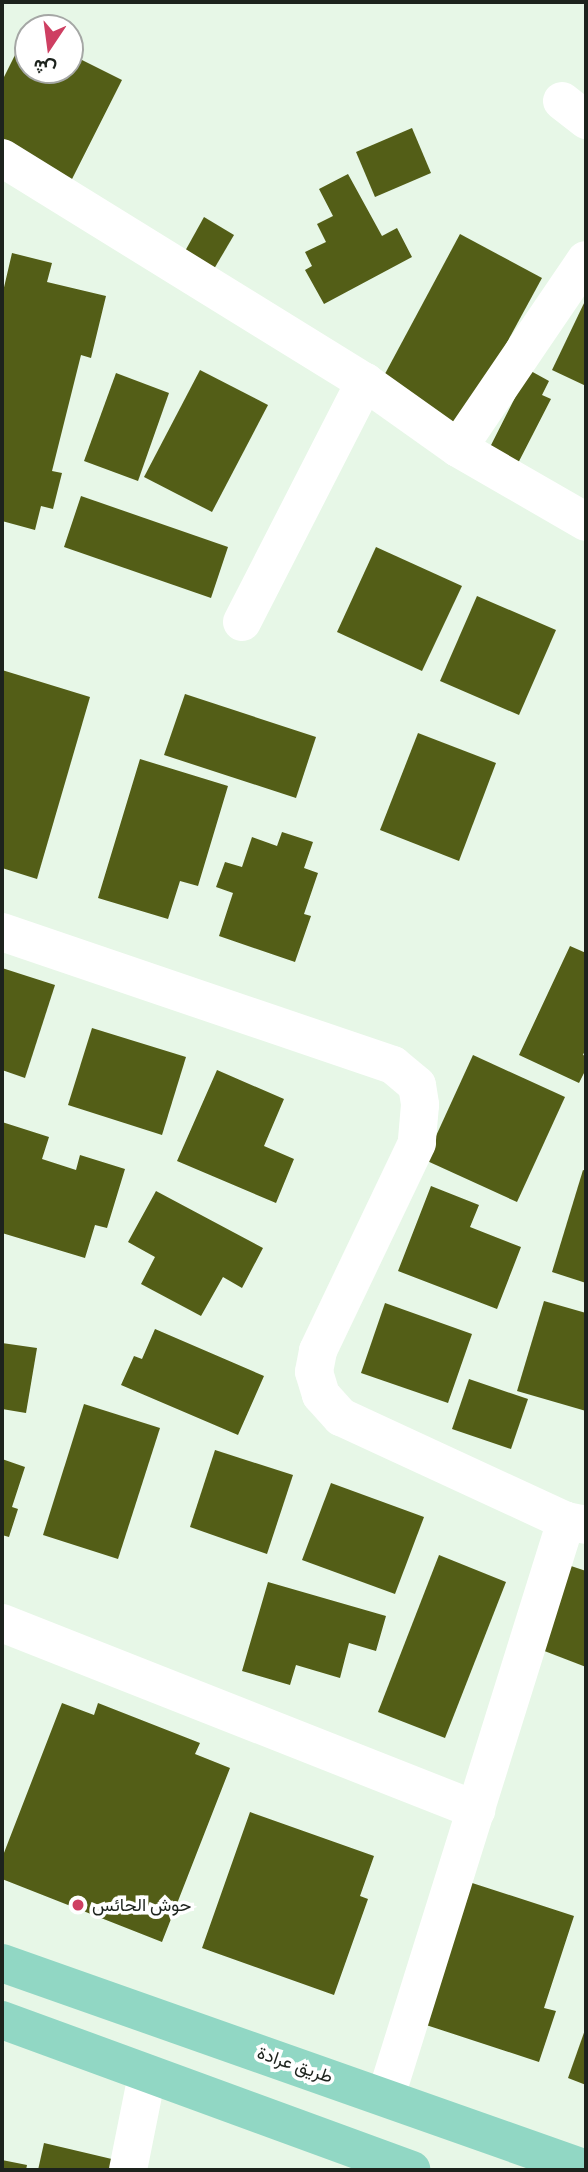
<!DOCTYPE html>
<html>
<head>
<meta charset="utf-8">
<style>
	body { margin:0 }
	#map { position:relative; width:588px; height:2172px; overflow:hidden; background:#e7f7e7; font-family:Signika,Vazirmatn,sans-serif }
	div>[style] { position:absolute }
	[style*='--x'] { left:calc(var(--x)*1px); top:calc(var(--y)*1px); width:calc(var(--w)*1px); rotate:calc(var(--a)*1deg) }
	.building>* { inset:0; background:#535e17 }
	.minor>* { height:38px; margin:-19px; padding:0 19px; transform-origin:19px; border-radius:19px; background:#fff }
	.primary>* { height:38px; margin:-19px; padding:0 19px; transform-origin:19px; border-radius:19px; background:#91d7c4 }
	.dots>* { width:19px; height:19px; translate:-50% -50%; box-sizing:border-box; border:4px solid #fff; border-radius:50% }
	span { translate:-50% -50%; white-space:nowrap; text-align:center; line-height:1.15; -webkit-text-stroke:7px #fff; paint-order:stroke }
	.poi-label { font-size:18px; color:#1d231d }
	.left { translate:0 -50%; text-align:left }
	.street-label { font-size:18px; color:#1d231d }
	.frame { position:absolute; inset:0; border:4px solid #1d231d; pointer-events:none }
	.north { position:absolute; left:14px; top:14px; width:70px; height:70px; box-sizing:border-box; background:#fff; border:2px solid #a5a7a5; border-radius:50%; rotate:193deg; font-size:19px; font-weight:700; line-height:28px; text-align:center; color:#1d231d }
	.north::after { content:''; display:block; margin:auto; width:24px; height:32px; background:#ce3f62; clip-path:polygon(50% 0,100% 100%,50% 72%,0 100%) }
</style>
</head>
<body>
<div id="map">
	<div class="building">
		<div style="clip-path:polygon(28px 29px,28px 70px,70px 70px,70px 54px,122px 80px,69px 185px,2px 151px,2px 81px)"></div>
		<div style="clip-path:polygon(412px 128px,431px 173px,375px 197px,356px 152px)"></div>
		<div style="clip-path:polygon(348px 174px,382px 236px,397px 228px,412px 257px,324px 304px,305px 270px,312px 266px,305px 252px,326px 242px,317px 224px,333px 216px,319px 189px)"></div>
		<div style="clip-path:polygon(204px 217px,234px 235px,214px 269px,184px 253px)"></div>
		<div style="clip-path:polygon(460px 234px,542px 278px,460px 429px,379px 385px)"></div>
		<div style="clip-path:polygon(12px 253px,52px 263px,47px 282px,106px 296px,91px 358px,81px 355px,52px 471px,62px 473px,53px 509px,41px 506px,35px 530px,2px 521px,2px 296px)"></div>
		<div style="clip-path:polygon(586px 299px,586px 386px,552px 370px)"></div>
		<div style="clip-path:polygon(200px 370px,268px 405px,212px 512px,144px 477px)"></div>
		<div style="clip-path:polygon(529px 370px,549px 381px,542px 395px,551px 399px,514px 471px,485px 457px)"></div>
		<div style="clip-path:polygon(116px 373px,169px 393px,138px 481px,84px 461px)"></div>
		<div style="clip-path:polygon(81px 496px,228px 547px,211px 598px,64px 547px)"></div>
		<div style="clip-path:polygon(376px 547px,462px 586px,422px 671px,337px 632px)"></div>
		<div style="clip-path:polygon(477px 596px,556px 630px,519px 715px,440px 681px)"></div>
		<div style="clip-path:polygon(2px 670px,90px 697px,37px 879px,2px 868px)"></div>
		<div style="clip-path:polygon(185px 694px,316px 737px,296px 798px,164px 755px)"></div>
		<div style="clip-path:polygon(418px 733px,496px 763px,459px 861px,380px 830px)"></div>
		<div style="clip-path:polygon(140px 759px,228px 786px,198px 886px,180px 881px,168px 919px,98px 898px)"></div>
		<div style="clip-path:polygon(282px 832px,313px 842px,304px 868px,318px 873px,304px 914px,311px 916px,295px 962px,219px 936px,233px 893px,216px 887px,225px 862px,242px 867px,252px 837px,277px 846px)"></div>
		<div style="clip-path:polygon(570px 946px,586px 953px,586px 1048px,583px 1055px,586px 1056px,586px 1069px,579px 1083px,519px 1055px)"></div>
		<div style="clip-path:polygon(2px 968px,55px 985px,25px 1078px,2px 1070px)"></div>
		<div style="clip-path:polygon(92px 1028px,186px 1057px,162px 1135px,68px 1105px)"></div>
		<div style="clip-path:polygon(473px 1055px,565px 1097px,517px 1202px,425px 1160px)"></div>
		<div style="clip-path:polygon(217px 1070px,284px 1099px,264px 1146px,294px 1159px,276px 1203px,177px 1161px)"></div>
		<div style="clip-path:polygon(2px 1122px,49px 1137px,42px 1159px,76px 1170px,80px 1155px,125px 1169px,107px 1228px,95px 1225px,85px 1258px,2px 1233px)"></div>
		<div style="clip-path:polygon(583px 1170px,586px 1171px,586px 1283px,552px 1272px)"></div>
		<div style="clip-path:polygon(431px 1186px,479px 1205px,470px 1227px,521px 1247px,497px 1309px,398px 1271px)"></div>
		<div style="clip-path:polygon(156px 1191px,263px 1248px,242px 1288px,223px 1277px,201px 1316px,141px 1284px,155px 1257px,128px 1242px)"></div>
		<div style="clip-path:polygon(544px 1301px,586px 1313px,586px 1411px,517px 1391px)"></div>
		<div style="clip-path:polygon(385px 1303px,472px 1334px,448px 1403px,361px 1373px)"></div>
		<div style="clip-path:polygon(155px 1329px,264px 1376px,238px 1435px,121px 1385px,134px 1356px,142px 1359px)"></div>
		<div style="clip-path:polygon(2px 1343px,37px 1348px,26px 1413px,2px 1409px)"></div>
		<div style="clip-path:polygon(469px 1379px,528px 1399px,511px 1449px,452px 1429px)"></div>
		<div style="clip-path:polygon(84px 1404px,160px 1428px,118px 1559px,43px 1535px)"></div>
		<div style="clip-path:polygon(215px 1450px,293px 1475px,267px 1554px,190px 1527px)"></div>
		<div style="clip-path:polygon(2px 1459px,25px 1467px,12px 1507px,18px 1509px,9px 1537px,2px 1535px)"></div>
		<div style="clip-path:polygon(331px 1483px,424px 1517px,395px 1594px,302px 1560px)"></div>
		<div style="clip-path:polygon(439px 1555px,506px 1582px,445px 1738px,378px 1712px)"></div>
		<div style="clip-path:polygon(565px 1564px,586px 1571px,586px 1667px,534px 1647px)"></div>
		<div style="clip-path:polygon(268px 1582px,386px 1616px,376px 1651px,349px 1643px,340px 1678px,296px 1665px,290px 1685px,242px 1671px)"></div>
		<div style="clip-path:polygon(62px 1703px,94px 1715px,98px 1703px,200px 1743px,195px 1754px,230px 1768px,162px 1942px,2px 1879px,2px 1858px)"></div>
		<div style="clip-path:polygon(250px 1812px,374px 1856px,360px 1896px,368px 1899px,334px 1995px,202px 1948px)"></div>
		<div style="clip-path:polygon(466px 1881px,574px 1916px,544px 2008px,556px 2011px,539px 2062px,420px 2023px)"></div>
		<div style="clip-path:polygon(586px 2027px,586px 2085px,568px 2078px)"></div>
		<div style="clip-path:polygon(44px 2143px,116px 2160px,114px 2170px,38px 2170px)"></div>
		<div style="clip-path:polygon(2px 2160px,27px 2165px,26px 2170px,2px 2170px)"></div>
	</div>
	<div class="minor">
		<div style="--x:562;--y:101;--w:31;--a:38"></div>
		<div style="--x:2;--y:158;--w:427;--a:31.7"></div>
		<div style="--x:365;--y:382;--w:114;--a:35.4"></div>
		<div style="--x:458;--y:448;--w:148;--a:30"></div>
		<div style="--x:458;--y:448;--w:227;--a:-55.8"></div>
		<div style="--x:242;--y:622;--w:270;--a:-62.9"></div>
		<div style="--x:2;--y:932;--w:413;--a:18.8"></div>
		<div style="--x:393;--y:1065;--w:31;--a:40"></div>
		<div style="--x:417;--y:1085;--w:20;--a:81"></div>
		<div style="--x:420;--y:1105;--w:38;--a:95"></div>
		<div style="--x:417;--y:1143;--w:230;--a:115.5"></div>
		<div style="--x:318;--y:1351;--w:21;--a:101"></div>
		<div style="--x:314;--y:1372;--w:24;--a:73"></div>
		<div style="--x:321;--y:1395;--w:30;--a:48"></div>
		<div style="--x:341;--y:1417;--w:248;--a:24.8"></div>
		<div style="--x:566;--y:1521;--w:20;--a:11"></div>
		<div style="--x:2;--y:1623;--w:510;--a:21.53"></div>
		<div style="--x:386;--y:2096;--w:603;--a:-72.62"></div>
		<div style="--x:128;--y:2170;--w:97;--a:-78.7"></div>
	</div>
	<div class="primary">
		<div style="--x:2;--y:1963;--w:619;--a:19.43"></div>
		<div style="--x:2;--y:2020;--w:436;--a:20.1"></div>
	</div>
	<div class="dots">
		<div style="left:78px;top:1905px;background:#ce3f62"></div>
	</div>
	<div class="poi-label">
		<span class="left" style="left:92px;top:1905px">حوش الحائس</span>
	</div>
	<div class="street-label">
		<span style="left:295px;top:2065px;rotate:19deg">طريق عرادة</span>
	</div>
	<div class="frame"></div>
	<div class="north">ش</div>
</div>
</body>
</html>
